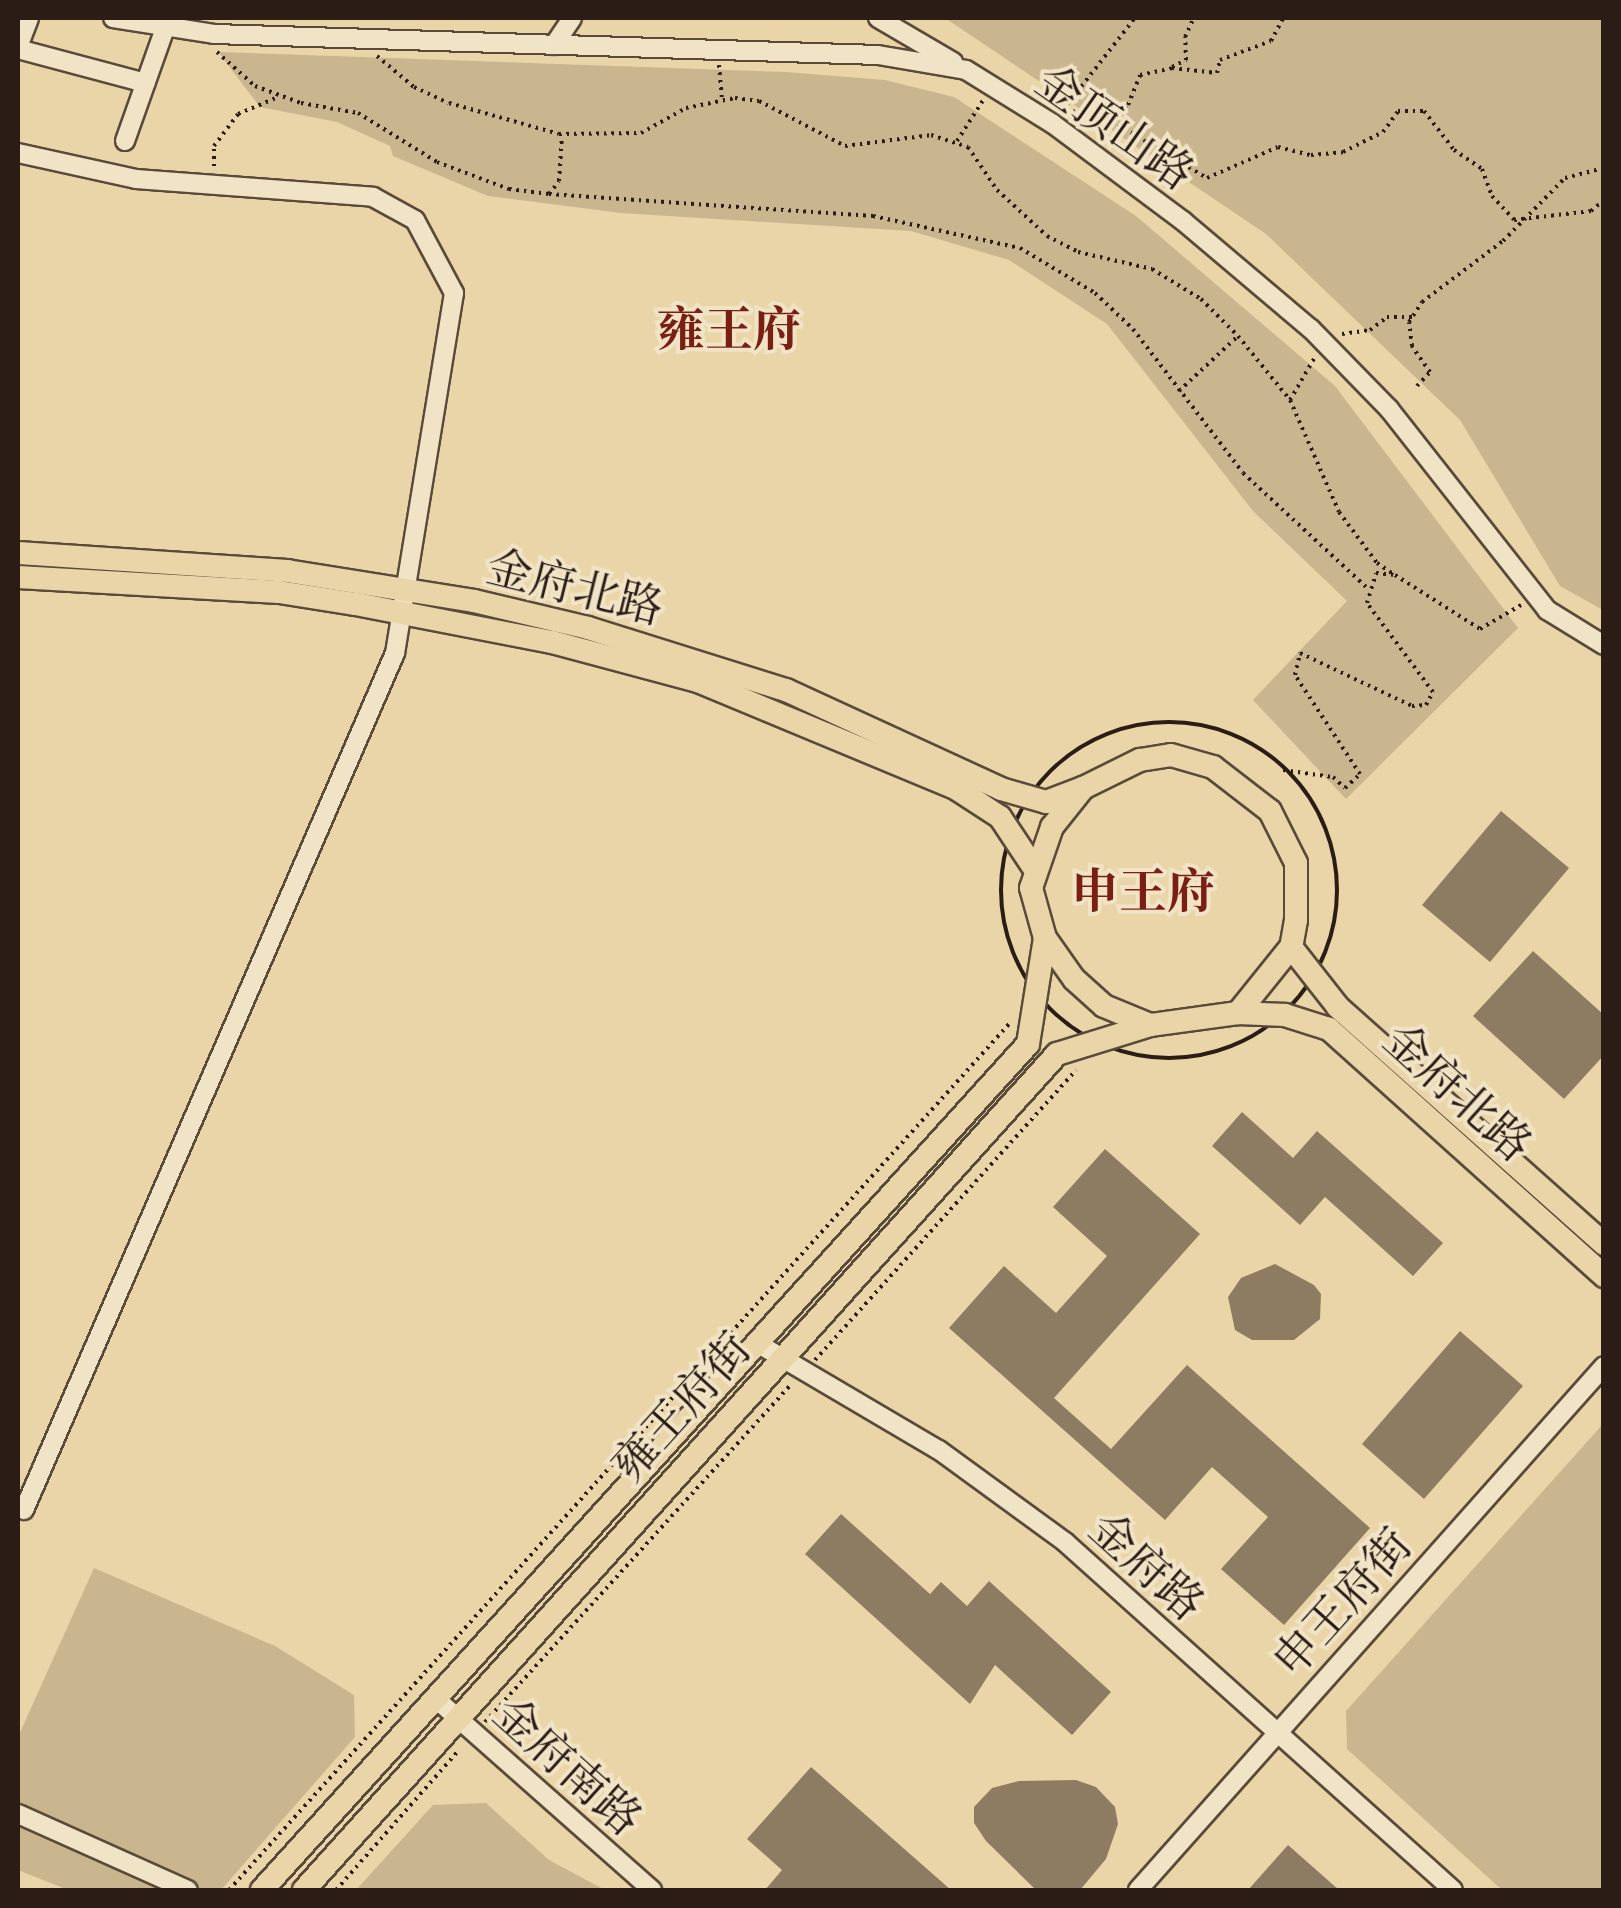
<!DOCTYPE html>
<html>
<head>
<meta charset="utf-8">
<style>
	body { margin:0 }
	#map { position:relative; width:1621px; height:1908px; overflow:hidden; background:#e9d5a8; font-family:"EB Garamond","Noto Serif SC",serif }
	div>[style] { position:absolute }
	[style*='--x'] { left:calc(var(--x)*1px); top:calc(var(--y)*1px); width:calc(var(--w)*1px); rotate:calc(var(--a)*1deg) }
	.green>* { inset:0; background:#c9b68f }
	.building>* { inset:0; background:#8e7c62 }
	.path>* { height:4px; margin-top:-2px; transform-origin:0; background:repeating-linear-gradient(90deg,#2b1c16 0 2.5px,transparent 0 7.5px) }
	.path>.ring { margin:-2px; padding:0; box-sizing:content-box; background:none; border:4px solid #2b1c16; border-radius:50% }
	.roads { filter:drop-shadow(2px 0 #5a4a3a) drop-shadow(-2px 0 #5a4a3a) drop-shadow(0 2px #5a4a3a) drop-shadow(0 -2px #5a4a3a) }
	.minor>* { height:18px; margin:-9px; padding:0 9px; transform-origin:9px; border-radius:9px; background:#f1e4c6 }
	.major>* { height:22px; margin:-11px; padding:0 11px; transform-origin:11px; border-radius:11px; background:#e9d5a8 }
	span { translate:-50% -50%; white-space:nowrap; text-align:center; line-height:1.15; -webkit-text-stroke:8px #f1e4c6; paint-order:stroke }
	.street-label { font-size:45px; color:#2b1c16 }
	.neighbourhood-label { font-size:48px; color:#7a1f14; font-weight:700 }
	.frame { position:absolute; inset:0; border:20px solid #2b1c16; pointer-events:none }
</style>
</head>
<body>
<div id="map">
	<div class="green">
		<div style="clip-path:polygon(945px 18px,1603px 18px,1603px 610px,1560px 586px,1460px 420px,1266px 234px)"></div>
		<div style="clip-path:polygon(218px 52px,786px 72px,885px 80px,954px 97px,1136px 216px,1335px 386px,1518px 628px,1346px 799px,1253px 700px,1347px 601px,1253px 511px,1107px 324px,1009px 260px,911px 231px,621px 213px,488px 196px,393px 156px,390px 146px,337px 122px,260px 107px)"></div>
		<div style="clip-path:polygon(1603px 1424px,1603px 1890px,1502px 1890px,1347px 1749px,1346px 1711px)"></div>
		<div style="clip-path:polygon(94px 1568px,275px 1646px,354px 1695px,355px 1737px,221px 1890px,68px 1890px,18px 1870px,18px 1737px)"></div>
		<div style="clip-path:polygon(486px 1803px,549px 1860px,605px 1890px,356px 1890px,433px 1805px)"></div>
	</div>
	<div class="building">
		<div style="clip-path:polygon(1501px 811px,1569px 868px,1490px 962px,1422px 905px)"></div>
		<div style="clip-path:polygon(1533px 951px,1604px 1015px,1604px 1055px,1564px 1099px,1473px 1016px)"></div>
		<div style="clip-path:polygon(1242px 1112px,1293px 1158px,1317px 1131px,1443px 1243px,1413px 1276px,1325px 1197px,1300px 1225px,1212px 1146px)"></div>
		<div style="clip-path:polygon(1105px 1149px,1200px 1234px,1054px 1398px,1111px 1449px,1187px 1365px,1370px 1528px,1284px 1625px,1221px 1569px,1268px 1517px,1212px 1467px,1165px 1520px,949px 1328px,1004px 1266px,1056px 1313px,1107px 1256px,1053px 1207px)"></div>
		<div style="clip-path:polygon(1275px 1264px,1314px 1285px,1321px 1294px,1320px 1319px,1294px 1340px,1252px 1340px,1235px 1330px,1228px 1297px,1241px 1278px)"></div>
		<div style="clip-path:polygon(1460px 1331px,1523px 1386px,1424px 1499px,1362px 1444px)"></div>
		<div style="clip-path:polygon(841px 1514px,930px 1594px,941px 1582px,967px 1606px,989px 1581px,1111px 1692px,1072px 1735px,995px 1665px,970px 1704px,805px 1554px)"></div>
		<div style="clip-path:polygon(811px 1767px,951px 1890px,765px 1890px,782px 1870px,747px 1839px)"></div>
		<div style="clip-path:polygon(1076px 1780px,1096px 1787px,1115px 1807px,1118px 1824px,1106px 1859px,1080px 1890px,1036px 1890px,986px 1841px,974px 1823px,974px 1807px,992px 1788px,1019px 1781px)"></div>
		<div style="clip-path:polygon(1288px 1845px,1339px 1890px,1248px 1890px)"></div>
	</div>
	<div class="path">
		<div style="--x:217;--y:52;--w:51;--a:41.8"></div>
		<div style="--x:255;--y:86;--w:49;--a:20.3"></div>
		<div style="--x:301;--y:103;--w:58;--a:10"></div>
		<div style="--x:358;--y:113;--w:93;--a:31.8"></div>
		<div style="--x:437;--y:162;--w:77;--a:20.6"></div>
		<div style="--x:509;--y:189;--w:40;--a:7.1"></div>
		<div style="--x:549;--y:194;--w:16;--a:-52"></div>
		<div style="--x:559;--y:181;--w:45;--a:-86.2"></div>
		<div style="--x:377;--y:56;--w:48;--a:40"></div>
		<div style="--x:414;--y:87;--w:38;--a:25"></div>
		<div style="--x:449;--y:103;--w:114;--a:15.7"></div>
		<div style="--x:559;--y:134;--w:82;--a:-0.7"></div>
		<div style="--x:641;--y:133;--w:51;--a:-29.1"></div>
		<div style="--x:686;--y:108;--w:50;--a:-11.5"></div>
		<div style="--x:735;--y:98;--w:24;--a:7"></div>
		<div style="--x:759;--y:101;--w:97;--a:27.6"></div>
		<div style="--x:845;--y:146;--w:87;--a:-7.3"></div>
		<div style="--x:931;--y:135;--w:39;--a:18"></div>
		<div style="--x:968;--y:147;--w:52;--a:56"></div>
		<div style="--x:997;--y:190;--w:68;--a:42.6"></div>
		<div style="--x:1047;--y:236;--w:35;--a:27"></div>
		<div style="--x:1078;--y:252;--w:76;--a:12.9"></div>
		<div style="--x:1152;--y:269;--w:57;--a:31.5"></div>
		<div style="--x:1201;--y:299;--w:52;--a:45"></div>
		<div style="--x:1238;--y:336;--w:82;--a:50.9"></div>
		<div style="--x:1290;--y:400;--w:122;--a:66.4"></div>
		<div style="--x:1339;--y:512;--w:64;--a:53.3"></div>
		<div style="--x:1377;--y:563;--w:22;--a:34"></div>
		<div style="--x:719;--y:65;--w:35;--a:85"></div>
		<div style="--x:1172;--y:67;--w:16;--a:-27"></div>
		<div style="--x:1186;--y:60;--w:23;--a:-92"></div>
		<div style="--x:1185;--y:37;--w:21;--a:-65"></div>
		<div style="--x:1063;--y:110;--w:117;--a:-52"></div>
		<div style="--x:1065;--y:110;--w:41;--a:9.9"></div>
		<div style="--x:1105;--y:117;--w:26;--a:-28"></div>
		<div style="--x:1128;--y:105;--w:32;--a:-68"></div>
		<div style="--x:1140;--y:75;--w:33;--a:-12"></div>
		<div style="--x:1172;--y:68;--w:45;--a:6.3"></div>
		<div style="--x:1217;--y:73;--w:13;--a:-77"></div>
		<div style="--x:1220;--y:60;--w:54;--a:-20.4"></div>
		<div style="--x:1271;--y:41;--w:26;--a:-62"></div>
		<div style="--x:1105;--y:117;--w:119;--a:30.9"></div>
		<div style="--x:1207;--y:178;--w:77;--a:-23.6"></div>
		<div style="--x:1278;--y:147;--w:34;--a:14"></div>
		<div style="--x:1311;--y:155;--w:32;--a:-5"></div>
		<div style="--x:1343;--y:152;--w:45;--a:-26.6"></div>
		<div style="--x:1383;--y:132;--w:26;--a:-54"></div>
		<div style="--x:1398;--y:111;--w:26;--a:0"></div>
		<div style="--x:1424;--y:111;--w:49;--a:52.4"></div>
		<div style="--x:1454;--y:150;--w:34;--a:34"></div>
		<div style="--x:1482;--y:169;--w:29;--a:70"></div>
		<div style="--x:1492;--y:196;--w:33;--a:47"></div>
		<div style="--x:1514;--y:220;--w:78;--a:-6.7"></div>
		<div style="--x:1591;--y:211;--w:17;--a:-40"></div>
		<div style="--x:957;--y:141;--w:50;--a:-57.3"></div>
		<div style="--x:214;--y:166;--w:20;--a:-90"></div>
		<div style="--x:214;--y:146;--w:40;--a:-53"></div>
		<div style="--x:238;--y:114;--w:43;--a:-23"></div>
		<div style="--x:549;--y:194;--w:325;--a:3.9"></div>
		<div style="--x:873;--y:216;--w:150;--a:12.3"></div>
		<div style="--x:1020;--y:248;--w:87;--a:31"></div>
		<div style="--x:1095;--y:293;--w:52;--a:43.5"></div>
		<div style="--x:1133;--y:329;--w:181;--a:52.6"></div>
		<div style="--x:1243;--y:473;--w:169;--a:42.8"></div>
		<div style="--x:1342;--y:334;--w:28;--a:-8"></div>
		<div style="--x:1370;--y:330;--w:21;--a:-37"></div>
		<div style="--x:1387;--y:317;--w:26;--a:0"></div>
		<div style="--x:1417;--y:386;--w:19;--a:-47"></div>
		<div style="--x:1430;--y:372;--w:32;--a:-125"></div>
		<div style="--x:1412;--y:346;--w:24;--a:-97"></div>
		<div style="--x:1409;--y:322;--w:24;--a:-57"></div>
		<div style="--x:1422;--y:302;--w:101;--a:-37"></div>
		<div style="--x:1503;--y:241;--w:88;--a:-45.5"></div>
		<div style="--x:1565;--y:178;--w:40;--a:-14.4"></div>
		<div style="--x:1179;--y:391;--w:81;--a:-43"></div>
		<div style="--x:1290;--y:400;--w:50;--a:-59.8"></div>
		<div style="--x:1604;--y:464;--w:22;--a:90"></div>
		<div class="ring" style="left:1001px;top:722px;width:332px;height:332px"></div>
		<div style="--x:1283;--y:770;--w:50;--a:8"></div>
		<div style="--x:1333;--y:777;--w:16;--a:43"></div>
		<div style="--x:1345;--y:788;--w:21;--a:-43"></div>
		<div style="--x:1360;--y:774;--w:118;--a:-123.3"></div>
		<div style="--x:1295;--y:675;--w:23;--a:-77"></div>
		<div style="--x:1300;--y:653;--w:124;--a:25.3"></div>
		<div style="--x:1412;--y:706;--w:14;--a:-4"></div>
		<div style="--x:1426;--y:705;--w:15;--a:-62"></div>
		<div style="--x:1433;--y:692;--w:111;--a:-126.6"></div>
		<div style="--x:1367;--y:603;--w:31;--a:-73"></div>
		<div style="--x:1376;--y:573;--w:19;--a:6"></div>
		<div style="--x:1395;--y:575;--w:101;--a:32.4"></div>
		<div style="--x:1480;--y:629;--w:50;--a:-30.2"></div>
		<div style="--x:815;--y:1360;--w:390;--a:-48"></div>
		<div style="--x:485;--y:1722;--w:456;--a:-47.8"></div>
		<div style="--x:229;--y:1890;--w:1167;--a:-47.99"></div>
		<div style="--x:336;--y:1890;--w:185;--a:-48.7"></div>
	</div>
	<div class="roads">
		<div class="minor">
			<div style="--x:113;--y:18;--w:102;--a:9"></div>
			<div style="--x:214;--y:34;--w:664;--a:1.81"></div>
			<div style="--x:878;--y:55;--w:89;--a:9.7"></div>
			<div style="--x:966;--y:70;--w:102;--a:31.8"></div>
			<div style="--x:1053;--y:124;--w:162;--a:36.7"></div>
			<div style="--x:1183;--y:221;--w:167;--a:40.2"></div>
			<div style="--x:1311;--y:329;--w:112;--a:45.7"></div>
			<div style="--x:1389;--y:409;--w:256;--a:51.8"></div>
			<div style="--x:1547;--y:610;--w:67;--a:31.6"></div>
			<div style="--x:878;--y:18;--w:87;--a:30.4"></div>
			<div style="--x:554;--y:45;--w:32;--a:-56"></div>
			<div style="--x:18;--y:47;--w:31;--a:-69"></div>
			<div style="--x:18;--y:49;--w:132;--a:14.9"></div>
			<div style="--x:125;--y:141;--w:120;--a:-70.5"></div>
			<div style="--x:18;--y:153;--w:121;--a:12.4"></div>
			<div style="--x:136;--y:179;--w:238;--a:4.3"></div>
			<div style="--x:373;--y:197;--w:48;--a:28.7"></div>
			<div style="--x:415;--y:220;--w:83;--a:61.9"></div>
			<div style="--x:454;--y:293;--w:365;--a:99.3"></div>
			<div style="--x:395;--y:653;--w:934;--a:113.41"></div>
			<div style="--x:757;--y:1343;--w:211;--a:30.5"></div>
			<div style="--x:939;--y:1450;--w:156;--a:36.1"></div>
			<div style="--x:1065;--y:1542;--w:521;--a:41.89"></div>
			<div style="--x:435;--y:1698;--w:290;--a:41.5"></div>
			<div style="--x:18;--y:1814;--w:186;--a:24.1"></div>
			<div style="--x:1138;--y:1890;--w:701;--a:-48.35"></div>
		</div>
		<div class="major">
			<div style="--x:18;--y:553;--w:270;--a:3.8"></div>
			<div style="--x:287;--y:571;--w:189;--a:9.1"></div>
			<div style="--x:474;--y:601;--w:117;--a:13.3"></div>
			<div style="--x:588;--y:628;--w:207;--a:17.4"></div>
			<div style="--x:786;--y:690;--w:237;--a:24.7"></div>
			<div style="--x:1001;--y:789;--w:47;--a:16.1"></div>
			<div style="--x:1046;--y:802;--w:40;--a:-21"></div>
			<div style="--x:18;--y:577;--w:261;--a:3.3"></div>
			<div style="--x:279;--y:592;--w:78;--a:8.9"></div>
			<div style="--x:356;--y:604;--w:200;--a:11"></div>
			<div style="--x:552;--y:642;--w:151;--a:15"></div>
			<div style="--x:698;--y:681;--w:281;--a:22.6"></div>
			<div style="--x:957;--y:789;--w:51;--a:33.1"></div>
			<div style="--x:1000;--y:817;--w:65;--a:56.3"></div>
			<div style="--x:1171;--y:755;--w:44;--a:15.9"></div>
			<div style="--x:1213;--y:767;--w:72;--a:37.7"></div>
			<div style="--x:1270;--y:811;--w:58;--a:63.4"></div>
			<div style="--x:1296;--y:863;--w:57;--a:90"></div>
			<div style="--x:1296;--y:920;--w:27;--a:100"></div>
			<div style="--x:1291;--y:947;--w:85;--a:128.8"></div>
			<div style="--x:1238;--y:1013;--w:89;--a:172.2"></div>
			<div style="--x:1150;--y:1025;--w:50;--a:-157.6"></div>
			<div style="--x:1104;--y:1006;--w:40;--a:-138"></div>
			<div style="--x:1074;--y:979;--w:50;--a:-125.3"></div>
			<div style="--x:1045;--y:938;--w:52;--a:-105.6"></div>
			<div style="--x:1031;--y:888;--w:65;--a:-71"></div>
			<div style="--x:1052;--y:827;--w:50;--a:-51.5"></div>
			<div style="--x:1083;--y:788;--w:64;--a:-26.2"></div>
			<div style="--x:1140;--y:760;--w:31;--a:-9"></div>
			<div style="--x:1291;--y:947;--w:76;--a:51.9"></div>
			<div style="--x:1338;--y:1007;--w:356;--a:41.7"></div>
			<div style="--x:1238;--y:1013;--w:47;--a:2.4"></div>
			<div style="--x:1285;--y:1015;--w:46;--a:17.7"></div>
			<div style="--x:1329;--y:1029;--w:370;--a:41.9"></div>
			<div style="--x:262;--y:1890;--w:1141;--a:-47.84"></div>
			<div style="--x:1028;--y:1044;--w:107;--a:-80.9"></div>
			<div style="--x:304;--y:1890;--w:1125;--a:-47.99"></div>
			<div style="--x:1057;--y:1054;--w:97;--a:-17.3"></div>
		</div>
	</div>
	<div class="street-label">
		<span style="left:1115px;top:127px;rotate:35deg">金顶山路</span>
		<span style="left:575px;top:587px;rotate:14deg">金府北路</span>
		<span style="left:1458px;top:1092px;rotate:42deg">金府北路</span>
		<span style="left:681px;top:1407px;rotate:-48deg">雍王府街</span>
		<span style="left:1147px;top:1566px;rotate:42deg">金府路</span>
		<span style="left:1342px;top:1603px;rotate:-48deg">申王府街</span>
		<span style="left:568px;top:1766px;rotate:42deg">金府南路</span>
	</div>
	<div class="neighbourhood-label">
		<span style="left:729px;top:330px">雍王府</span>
		<span style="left:1143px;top:892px">申王府</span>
	</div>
	<div class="frame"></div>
</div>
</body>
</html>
